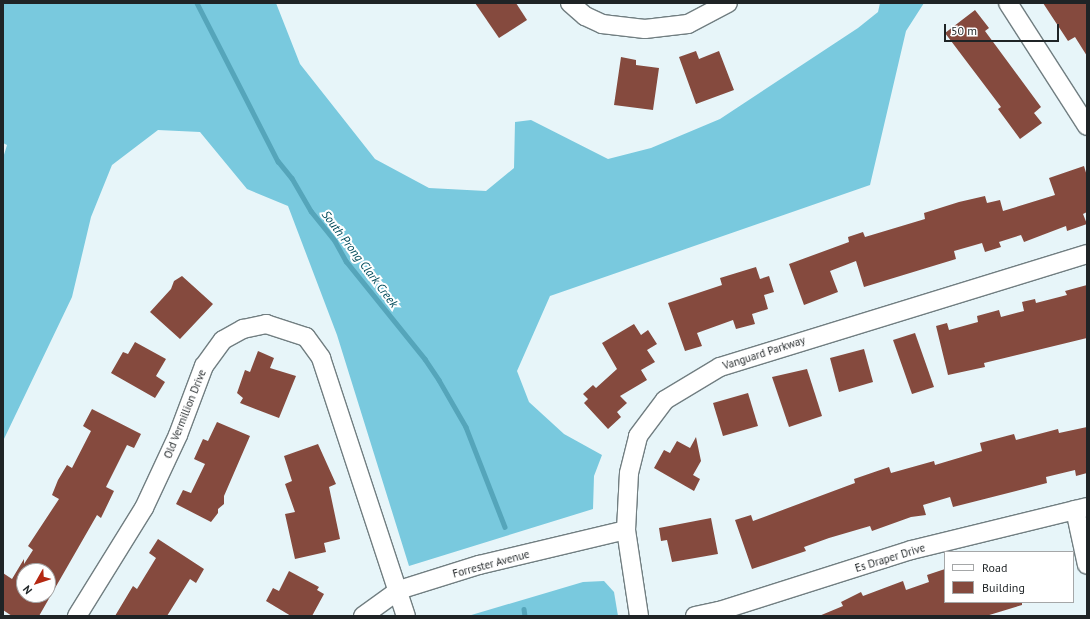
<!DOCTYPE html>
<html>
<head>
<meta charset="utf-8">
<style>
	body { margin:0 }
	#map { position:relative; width:1090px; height:619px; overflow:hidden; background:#e7f5f9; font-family:"PT Sans",sans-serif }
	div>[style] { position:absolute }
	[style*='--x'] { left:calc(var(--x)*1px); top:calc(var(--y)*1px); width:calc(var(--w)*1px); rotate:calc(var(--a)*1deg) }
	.forest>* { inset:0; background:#79c9de }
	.stream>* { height:4.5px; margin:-2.25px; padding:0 2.25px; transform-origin:2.25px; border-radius:2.25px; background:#55a5ba }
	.building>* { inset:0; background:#854a3e }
	.roads { filter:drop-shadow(1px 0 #717e81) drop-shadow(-1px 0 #717e81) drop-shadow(0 1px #717e81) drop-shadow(0 -1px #717e81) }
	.street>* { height:18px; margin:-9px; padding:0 9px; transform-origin:9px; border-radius:9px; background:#fff }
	span { translate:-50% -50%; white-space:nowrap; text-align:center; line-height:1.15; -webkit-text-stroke:4px #fff; paint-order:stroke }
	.street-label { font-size:11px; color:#1f2426 }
	.water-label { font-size:12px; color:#004b5a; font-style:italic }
	.frame { position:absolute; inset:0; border:4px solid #1f2426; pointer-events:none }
	.legend { position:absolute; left:944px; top:551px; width:130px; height:52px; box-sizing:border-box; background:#fff; border:1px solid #a5a7a8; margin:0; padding:5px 7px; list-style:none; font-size:12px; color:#1f2426 }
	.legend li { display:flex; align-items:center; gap:8px; height:20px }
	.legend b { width:20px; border:1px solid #a5a7a8 }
	.north { position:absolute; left:16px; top:563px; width:40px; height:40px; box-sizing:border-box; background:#fff; border:1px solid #a5a7a8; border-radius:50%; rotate:231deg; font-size:11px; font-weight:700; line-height:16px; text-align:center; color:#1f2426 }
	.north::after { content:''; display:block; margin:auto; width:14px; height:18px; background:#b42812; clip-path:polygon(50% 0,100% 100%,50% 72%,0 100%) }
	.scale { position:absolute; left:944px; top:24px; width:115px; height:18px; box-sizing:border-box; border:2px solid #1f2426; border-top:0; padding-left:5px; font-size:12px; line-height:14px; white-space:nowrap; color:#1f2426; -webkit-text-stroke:3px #fff; paint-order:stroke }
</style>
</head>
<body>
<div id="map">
	<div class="forest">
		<div style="clip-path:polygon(3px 3px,276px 3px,300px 64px,375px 159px,429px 188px,486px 191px,514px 168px,515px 122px,531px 120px,608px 159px,651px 148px,720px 119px,858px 28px,878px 12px,880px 3px,924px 3px,906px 31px,870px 185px,550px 296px,517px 371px,529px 402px,564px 434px,602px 455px,594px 476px,593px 509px,409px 566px,337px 335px,288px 206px,247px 189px,200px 132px,158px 130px,112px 165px,91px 217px,72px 297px,3px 441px,3px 158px,7px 145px,3px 143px)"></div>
		<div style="clip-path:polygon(604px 581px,614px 592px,618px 616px,468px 616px,583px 582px)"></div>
	</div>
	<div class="stream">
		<div style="--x:197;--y:3;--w:178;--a:62.9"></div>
		<div style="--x:278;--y:161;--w:22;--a:51"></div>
		<div style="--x:292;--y:178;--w:38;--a:60"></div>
		<div style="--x:311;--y:211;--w:38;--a:51"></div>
		<div style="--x:335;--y:241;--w:23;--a:61"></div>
		<div style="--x:346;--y:261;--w:126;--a:51.1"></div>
		<div style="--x:425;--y:359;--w:25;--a:56"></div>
		<div style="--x:439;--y:380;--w:54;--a:60.1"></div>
		<div style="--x:466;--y:427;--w:107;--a:68.7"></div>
		<div style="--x:524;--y:609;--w:7;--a:82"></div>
	</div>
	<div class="building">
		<div style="clip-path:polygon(475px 3px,516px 3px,527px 20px,499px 38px)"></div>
		<div style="clip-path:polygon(1043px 3px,1087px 3px,1087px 56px,1075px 37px,1068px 41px)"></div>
		<div style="clip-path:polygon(975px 10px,989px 28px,985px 31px,1041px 107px,1034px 113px,1042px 123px,1020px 139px,998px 109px,1001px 107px,945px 33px)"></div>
		<div style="clip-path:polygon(696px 51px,699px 59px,719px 51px,734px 90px,696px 104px,679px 57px)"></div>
		<div style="clip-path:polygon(621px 57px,636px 60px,636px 65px,659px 68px,653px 110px,614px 105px)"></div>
		<div style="clip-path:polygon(1084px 166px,1087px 176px,1087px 212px,1083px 214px,1087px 224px,1067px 231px,1066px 226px,1024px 242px,1021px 235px,999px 242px,1001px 247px,985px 252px,982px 243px,954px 251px,956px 259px,864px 287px,856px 261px,830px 271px,838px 292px,804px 305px,789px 264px,849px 242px,848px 237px,863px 232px,865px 237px,925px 219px,924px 213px,959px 202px,985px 196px,987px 203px,1000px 200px,1003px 211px,1055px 195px,1049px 178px)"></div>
		<div style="clip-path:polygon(756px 267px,760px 279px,769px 276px,774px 292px,764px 295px,768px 309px,752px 314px,755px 324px,736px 329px,733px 320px,697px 333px,702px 346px,685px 351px,668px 303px,722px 285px,720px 278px)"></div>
		<div style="clip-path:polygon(182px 276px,213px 304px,180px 339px,150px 312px,171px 289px,174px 281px)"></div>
		<div style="clip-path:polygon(1087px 285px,1087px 338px,984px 363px,985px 367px,948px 375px,936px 326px,947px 323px,949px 330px,978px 322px,977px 316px,999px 310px,1001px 317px,1024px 311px,1022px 302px,1035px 299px,1036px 303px,1067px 295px,1065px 291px)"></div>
		<div style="clip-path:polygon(634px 324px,641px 335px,648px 330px,657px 344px,647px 350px,655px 362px,641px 370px,647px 380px,620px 396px,627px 403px,617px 412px,621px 417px,608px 429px,584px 403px,588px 399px,583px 394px,593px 385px,596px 388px,617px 369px,602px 343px)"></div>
		<div style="clip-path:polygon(915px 333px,934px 387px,912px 394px,893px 340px)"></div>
		<div style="clip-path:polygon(135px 342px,166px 359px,156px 376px,165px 382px,155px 398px,111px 373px,123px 352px,128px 354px)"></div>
		<div style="clip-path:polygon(864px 349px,873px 382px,839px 392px,830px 358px)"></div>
		<div style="clip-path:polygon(258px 351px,274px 358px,270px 368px,296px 376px,279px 418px,240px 403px,243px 398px,237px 393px,245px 370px,250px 372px)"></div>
		<div style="clip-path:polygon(807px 369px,822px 416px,789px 427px,772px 377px)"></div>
		<div style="clip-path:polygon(748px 393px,758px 426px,723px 436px,713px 403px)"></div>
		<div style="clip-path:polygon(evenodd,92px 409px,141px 434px,134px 448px,127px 445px,106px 487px,114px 491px,101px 518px,97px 515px,39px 616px,12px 616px,3px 610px,3px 573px,12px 579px,24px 559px,24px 564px,33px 550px,28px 546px,59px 499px,52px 495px,58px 480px,67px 465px,72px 468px,91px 431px,83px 426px,92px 409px,24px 571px,48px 571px,48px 595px,24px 595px,24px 571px)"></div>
		<div style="clip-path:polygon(217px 422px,250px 436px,224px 496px,224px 504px,218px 509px,218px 513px,211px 522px,176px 504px,183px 490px,191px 493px,205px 464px,194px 459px,203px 439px,208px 441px)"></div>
		<div style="clip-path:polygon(1087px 427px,1087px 473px,1076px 476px,1075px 470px,1046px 477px,1047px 483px,953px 507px,950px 497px,923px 505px,926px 515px,911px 517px,872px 531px,870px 526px,829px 538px,804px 547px,806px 551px,752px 569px,735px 520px,751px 515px,753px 521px,855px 483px,854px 479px,889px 467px,891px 473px,934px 461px,935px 465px,982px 451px,980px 443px,1014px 434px,1016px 440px,1058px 429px,1059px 433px)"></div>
		<div style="clip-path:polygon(696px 437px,701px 461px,693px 475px,700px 479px,694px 491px,654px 468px,664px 450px,670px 453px,677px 441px,690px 448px)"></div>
		<div style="clip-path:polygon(318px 444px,336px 484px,329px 487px,340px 539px,324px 543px,326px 552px,295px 559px,285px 514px,295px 512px,285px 484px,292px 481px,284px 456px)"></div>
		<div style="clip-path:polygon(711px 518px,718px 554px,672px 562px,667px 540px,661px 541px,659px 528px)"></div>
		<div style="clip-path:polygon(158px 539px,204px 569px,196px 583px,190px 579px,167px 616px,115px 616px,133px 586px,137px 589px,156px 558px,149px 553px)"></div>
		<div style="clip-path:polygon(945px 569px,945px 602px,1022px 602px,1022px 605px,986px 616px,819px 616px,843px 606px,841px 602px,861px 592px,863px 596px,903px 581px,906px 590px,929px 582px,927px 575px)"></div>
		<div style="clip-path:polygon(289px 571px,319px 587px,317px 590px,324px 594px,312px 616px,291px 616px,266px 601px,273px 588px,279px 591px)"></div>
	</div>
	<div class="roads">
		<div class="street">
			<div style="--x:570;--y:3;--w:20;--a:41"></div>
			<div style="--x:585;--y:16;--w:19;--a:25"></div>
			<div style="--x:602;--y:24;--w:43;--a:6.6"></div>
			<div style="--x:645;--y:29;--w:43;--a:-6.6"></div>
			<div style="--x:688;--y:24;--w:45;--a:-27.7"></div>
			<div style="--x:1008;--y:3;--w:146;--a:57.3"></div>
			<div style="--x:1075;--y:510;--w:56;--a:77.7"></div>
			<div style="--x:77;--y:616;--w:127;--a:-58.2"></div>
			<div style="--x:144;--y:508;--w:81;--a:-65"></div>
			<div style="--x:178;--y:435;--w:74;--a:-69.4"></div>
			<div style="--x:204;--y:366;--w:32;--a:-54"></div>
			<div style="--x:223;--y:340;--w:23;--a:-29"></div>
			<div style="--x:243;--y:329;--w:24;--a:-12"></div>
			<div style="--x:266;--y:324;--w:42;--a:18"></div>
			<div style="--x:306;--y:337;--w:26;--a:54"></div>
			<div style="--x:321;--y:358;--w:272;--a:71.8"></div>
			<div style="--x:363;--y:616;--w:44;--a:-35.8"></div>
			<div style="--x:399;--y:590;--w:84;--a:-17.4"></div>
			<div style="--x:479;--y:565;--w:151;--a:-13.4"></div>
			<div style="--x:639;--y:616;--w:87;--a:-98.6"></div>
			<div style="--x:626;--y:530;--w:57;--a:-87"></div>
			<div style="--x:629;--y:473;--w:38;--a:-76"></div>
			<div style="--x:638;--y:436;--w:45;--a:-53.1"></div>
			<div style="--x:665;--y:400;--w:64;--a:-31"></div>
			<div style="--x:720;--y:367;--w:384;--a:-17.1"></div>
			<div style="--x:695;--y:616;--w:25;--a:-12"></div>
			<div style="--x:719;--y:611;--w:201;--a:-17.6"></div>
			<div style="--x:911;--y:550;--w:181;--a:-13.7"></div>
		</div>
	</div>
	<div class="street-label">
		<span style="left:764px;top:353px;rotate:-18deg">Vanguard Parkway</span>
		<span style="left:185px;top:414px;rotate:-68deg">Old Vermillion Drive</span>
		<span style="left:890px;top:558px;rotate:-17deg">Es Draper Drive</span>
		<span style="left:491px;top:564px;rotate:-15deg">Forrester Avenue</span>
	</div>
	<div class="water-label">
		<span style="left:360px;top:259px;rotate:53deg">South Prong Clark Creek</span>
	</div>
	<div class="frame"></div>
	<ul class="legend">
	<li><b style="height:5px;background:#fff"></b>Road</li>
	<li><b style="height:11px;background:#854a3e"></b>Building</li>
	</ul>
	<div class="north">N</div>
	<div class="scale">50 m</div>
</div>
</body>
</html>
